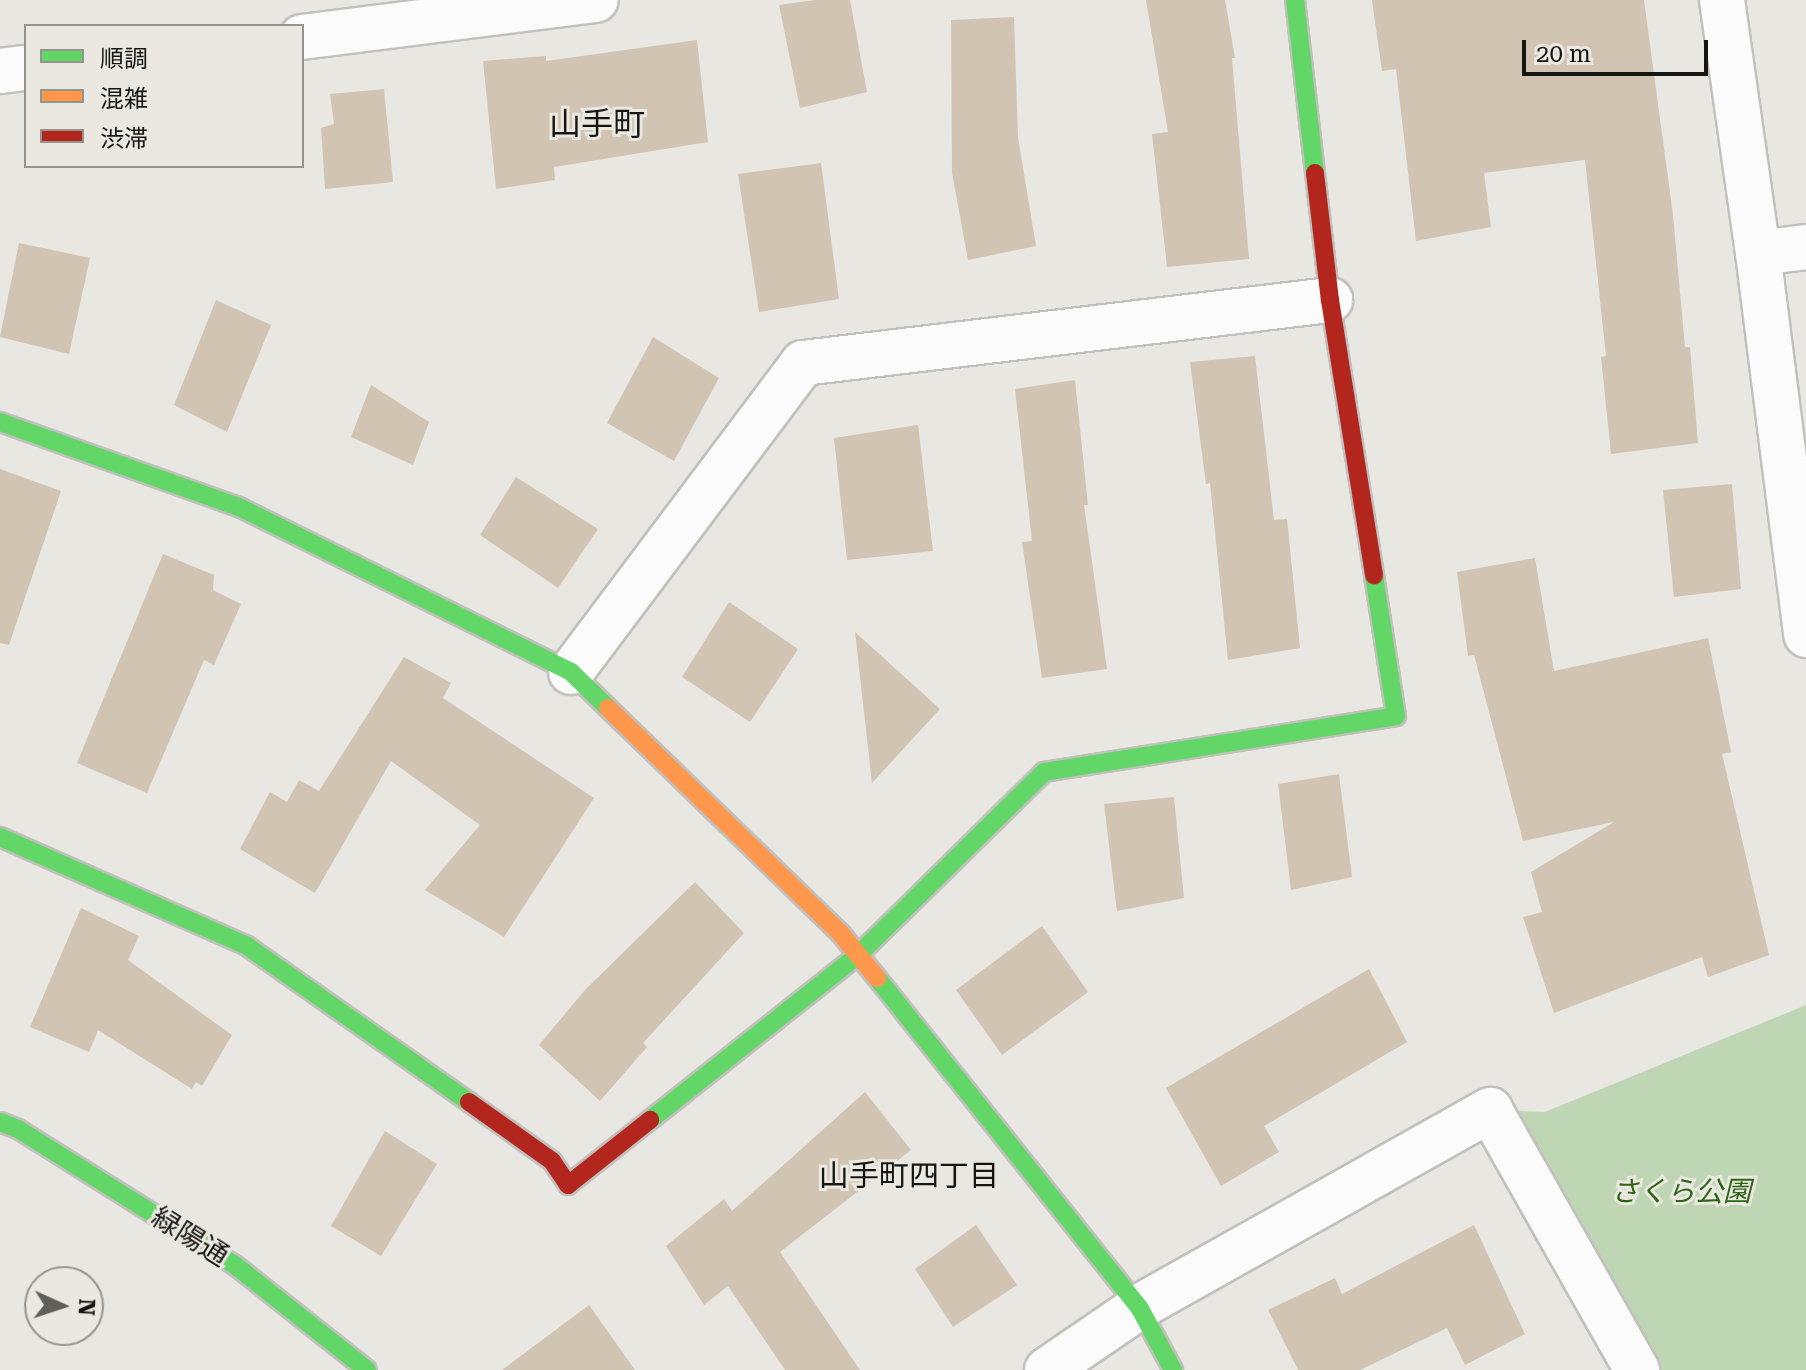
<!DOCTYPE html>
<html>
<head>
<meta charset="utf-8">
<style>
	body { margin:0 }
	#map { position:relative; width:1806px; height:1370px; overflow:hidden; background:#e8e7e2; font-family:"Roboto Serif","Noto Sans JP",serif }
	div>[style] { position:absolute }
	[style*='--x'] { left:calc(var(--x)*1px); top:calc(var(--y)*1px); width:calc(var(--w)*1px); rotate:calc(var(--a)*1deg) }
	.green>* { inset:0; background:#bfd6b5 }
	.building>* { inset:0; background:#d2c4b2 }
	.roads { filter:drop-shadow(2px 0 #c1c0bd) drop-shadow(-2px 0 #c1c0bd) drop-shadow(0 2px #c1c0bd) drop-shadow(0 -2px #c1c0bd) }
	.street>* { height:44px; margin:-22px; padding:0 22px; transform-origin:22px; border-radius:22px; background:#fcfbfb }
	.fast>* { height:18px; margin:-9px; padding:0 9px; transform-origin:9px; border-radius:9px; background:#63d668 }
	.slow>* { height:18px; margin:-9px; padding:0 9px; transform-origin:9px; border-radius:9px; background:#ff974d }
	.jam>* { height:18px; margin:-9px; padding:0 9px; transform-origin:9px; border-radius:9px; background:#b3261e }
	span { translate:-50% -50%; white-space:nowrap; text-align:center; line-height:1.15; -webkit-text-stroke:6px #eae8e0; paint-order:stroke }
	.park-label { font-size:28px; color:#2c6715; font-style:italic }
	.street-label { font-size:28px; color:#151512 }
	.neighbourhood-label { font-size:30px; color:#151512 }
	.quarter-label { font-size:32px; color:#151512 }
	.legend { position:absolute; left:24px; top:24px; width:280px; height:144px; box-sizing:border-box; background:#eae8e0; border:2px solid #95948e; margin:0; padding:10px 14px; list-style:none; font-size:24px; color:#151512 }
	.legend li { display:flex; align-items:center; gap:16px; height:40px }
	.legend b { width:40px; border:2px solid #95948e }
	.north { position:absolute; left:24px; top:1266px; width:80px; height:80px; box-sizing:border-box; background:#eae8e0; border:2px solid #95948e; border-radius:50%; rotate:93deg; font-size:22px; font-weight:700; line-height:32px; text-align:center; color:#151512 }
	.north::after { content:''; display:block; margin:auto; width:28px; height:36px; background:#5f5e5b; clip-path:polygon(50% 0,100% 100%,50% 72%,0 100%) }
	.scale { position:absolute; left:1522px; top:40px; width:186px; height:36px; box-sizing:border-box; border:4px solid #151512; border-top:0; padding-left:10px; font-size:24px; line-height:28px; white-space:nowrap; color:#151512; -webkit-text-stroke:6px #eae8e0; paint-order:stroke }
</style>
</head>
<body>
<div id="map">
	<div class="green">
		<div style="clip-path:polygon(1806px 1005px,1806px 1370px,1637px 1370px,1490px 1110px,1545px 1112px)"></div>
	</div>
	<div class="building">
		<div style="clip-path:polygon(815px 0,850px 0,867px 92px,800px 108px,779px 5px)"></div>
		<div style="clip-path:polygon(1146px 0,1225px 0,1235px 58px,1232px 58px,1249px 259px,1167px 267px,1152px 134px,1168px 132px)"></div>
		<div style="clip-path:polygon(1372px 0,1644px 0,1673px 215px,1685px 347px,1690px 347px,1698px 443px,1611px 454px,1601px 357px,1606px 356px,1585px 160px,1484px 173px,1491px 227px,1416px 241px,1396px 69px,1382px 71px)"></div>
		<div style="clip-path:polygon(1014px 17px,1018px 137px,1036px 246px,968px 260px,952px 173px,951px 20px)"></div>
		<div style="clip-path:polygon(697px 40px,708px 142px,554px 167px,555px 180px,496px 189px,483px 61px,546px 56px,546px 61px)"></div>
		<div style="clip-path:polygon(384px 89px,393px 182px,325px 189px,321px 128px,334px 124px,330px 94px)"></div>
		<div style="clip-path:polygon(821px 163px,839px 299px,759px 312px,738px 174px)"></div>
		<div style="clip-path:polygon(19px 243px,90px 258px,69px 354px,0 337px)"></div>
		<div style="clip-path:polygon(216px 300px,271px 325px,227px 432px,174px 405px)"></div>
		<div style="clip-path:polygon(653px 337px,719px 378px,674px 461px,607px 423px)"></div>
		<div style="clip-path:polygon(1255px 356px,1274px 520px,1287px 519px,1300px 648px,1228px 660px,1210px 483px,1206px 484px,1190px 362px)"></div>
		<div style="clip-path:polygon(1075px 380px,1088px 505px,1084px 505px,1107px 669px,1042px 678px,1022px 542px,1032px 541px,1015px 389px)"></div>
		<div style="clip-path:polygon(371px 385px,429px 422px,413px 465px,351px 437px)"></div>
		<div style="clip-path:polygon(918px 425px,933px 551px,847px 560px,834px 438px)"></div>
		<div style="clip-path:polygon(0 469px,61px 491px,9px 645px,0 643px)"></div>
		<div style="clip-path:polygon(516px 477px,598px 529px,558px 588px,480px 535px)"></div>
		<div style="clip-path:polygon(1732px 484px,1741px 589px,1674px 597px,1663px 490px)"></div>
		<div style="clip-path:polygon(163px 554px,214px 575px,213px 590px,241px 604px,214px 665px,204px 660px,147px 793px,77px 763px)"></div>
		<div style="clip-path:polygon(1535px 558px,1554px 671px,1708px 638px,1731px 752px,1722px 754px,1769px 955px,1708px 977px,1702px 957px,1554px 1013px,1523px 917px,1542px 912px,1531px 872px,1614px 822px,1523px 841px,1474px 655px,1468px 656px,1457px 572px)"></div>
		<div style="clip-path:polygon(729px 602px,798px 649px,750px 722px,682px 677px)"></div>
		<div style="clip-path:polygon(855px 632px,940px 709px,872px 783px)"></div>
		<div style="clip-path:polygon(404px 657px,451px 683px,443px 698px,594px 798px,504px 937px,425px 890px,480px 825px,391px 761px,315px 893px,240px 849px,270px 792px,287px 802px,299px 780px,319px 791px)"></div>
		<div style="clip-path:polygon(1339px 774px,1352px 877px,1291px 890px,1278px 784px)"></div>
		<div style="clip-path:polygon(1174px 797px,1184px 898px,1117px 911px,1104px 804px)"></div>
		<div style="clip-path:polygon(695px 882px,744px 933px,643px 1043px,647px 1047px,600px 1101px,539px 1045px,585px 990px)"></div>
		<div style="clip-path:polygon(81px 908px,139px 936px,128px 960px,232px 1035px,202px 1086px,196px 1082px,192px 1089px,98px 1030px,89px 1052px,30px 1027px)"></div>
		<div style="clip-path:polygon(1042px 926px,1088px 992px,1002px 1055px,956px 990px)"></div>
		<div style="clip-path:polygon(1369px 969px,1407px 1042px,1264px 1126px,1279px 1152px,1221px 1186px,1166px 1088px)"></div>
		<div style="clip-path:polygon(865px 1092px,911px 1150px,780px 1252px,860px 1370px,785px 1370px,728px 1286px,704px 1305px,666px 1246px,724px 1199px,732px 1211px)"></div>
		<div style="clip-path:polygon(385px 1131px,437px 1164px,381px 1256px,331px 1226px)"></div>
		<div style="clip-path:polygon(976px 1225px,1017px 1285px,953px 1327px,915px 1269px)"></div>
		<div style="clip-path:polygon(1474px 1225px,1525px 1334px,1465px 1365px,1447px 1328px,1360px 1370px,1298px 1370px,1268px 1310px,1335px 1278px,1342px 1294px)"></div>
		<div style="clip-path:polygon(589px 1305px,635px 1370px,502px 1370px)"></div>
	</div>
	<div class="roads">
		<div class="street">
			<div style="--x:1722;--y:0;--w:256;--a:81.9"></div>
			<div style="--x:1758;--y:253;--w:385;--a:82.8"></div>
			<div style="--x:302;--y:37;--w:296;--a:-7.2"></div>
			<div style="--x:0;--y:71;--w:26;--a:-7"></div>
			<div style="--x:1758;--y:253;--w:48;--a:-7.1"></div>
			<div style="--x:571;--y:672;--w:386;--a:-53.1"></div>
			<div style="--x:803;--y:363;--w:531;--a:-6.82"></div>
			<div style="--x:1047;--y:1370;--w:112;--a:-34.4"></div>
			<div style="--x:1139;--y:1307;--w:403;--a:-29.3"></div>
			<div style="--x:1490;--y:1110;--w:299;--a:60.5"></div>
		</div>
		<div class="fast">
			<div style="--x:1295;--y:0;--w:174;--a:83.4"></div>
			<div style="--x:0;--y:422;--w:254;--a:19.6"></div>
			<div style="--x:239;--y:507;--w:371;--a:26.4"></div>
			<div style="--x:571;--y:672;--w:52;--a:44.2"></div>
			<div style="--x:0;--y:837;--w:270;--a:23.8"></div>
			<div style="--x:247;--y:946;--w:271;--a:35.1"></div>
			<div style="--x:877;--y:978;--w:421;--a:51.5"></div>
			<div style="--x:1139;--y:1307;--w:72;--a:61.6"></div>
			<div style="--x:650;--y:1120;--w:265;--a:-38.4"></div>
			<div style="--x:858;--y:955;--w:261;--a:-44.5"></div>
			<div style="--x:1044;--y:772;--w:356;--a:-9"></div>
			<div style="--x:1396;--y:716;--w:142;--a:-98.9"></div>
			<div style="--x:0;--y:1122;--w:19;--a:21"></div>
			<div style="--x:18;--y:1129;--w:257;--a:32.1"></div>
			<div style="--x:236;--y:1266;--w:167;--a:38.4"></div>
		</div>
		<div class="slow">
			<div style="--x:608;--y:708;--w:325;--a:44.1"></div>
			<div style="--x:841;--y:934;--w:57;--a:50.7"></div>
		</div>
		<div class="jam">
			<div style="--x:1315;--y:173;--w:128;--a:83.3"></div>
			<div style="--x:1330;--y:300;--w:279;--a:80.9"></div>
			<div style="--x:469;--y:1102;--w:102;--a:35.4"></div>
			<div style="--x:552;--y:1161;--w:29;--a:56"></div>
			<div style="--x:568;--y:1185;--w:105;--a:-38.4"></div>
		</div>
	</div>
	<div class="park-label">
		<span style="left:1681px;top:1192px">さくら公園</span>
	</div>
	<div class="street-label">
		<span style="left:190px;top:1237px;rotate:32deg">緑陽通</span>
	</div>
	<div class="neighbourhood-label">
		<span style="left:909px;top:1176px">山手町四丁目</span>
	</div>
	<div class="quarter-label">
		<span style="left:597px;top:124px">山手町</span>
	</div>
	<ul class="legend">
	<li><b style="height:10px;background:#63d668"></b>順調</li>
	<li><b style="height:10px;background:#ff974d"></b>混雑</li>
	<li><b style="height:10px;background:#b3261e"></b>渋滞</li>
	</ul>
	<div class="north">N</div>
	<div class="scale">20 m</div>
</div>
</body>
</html>
